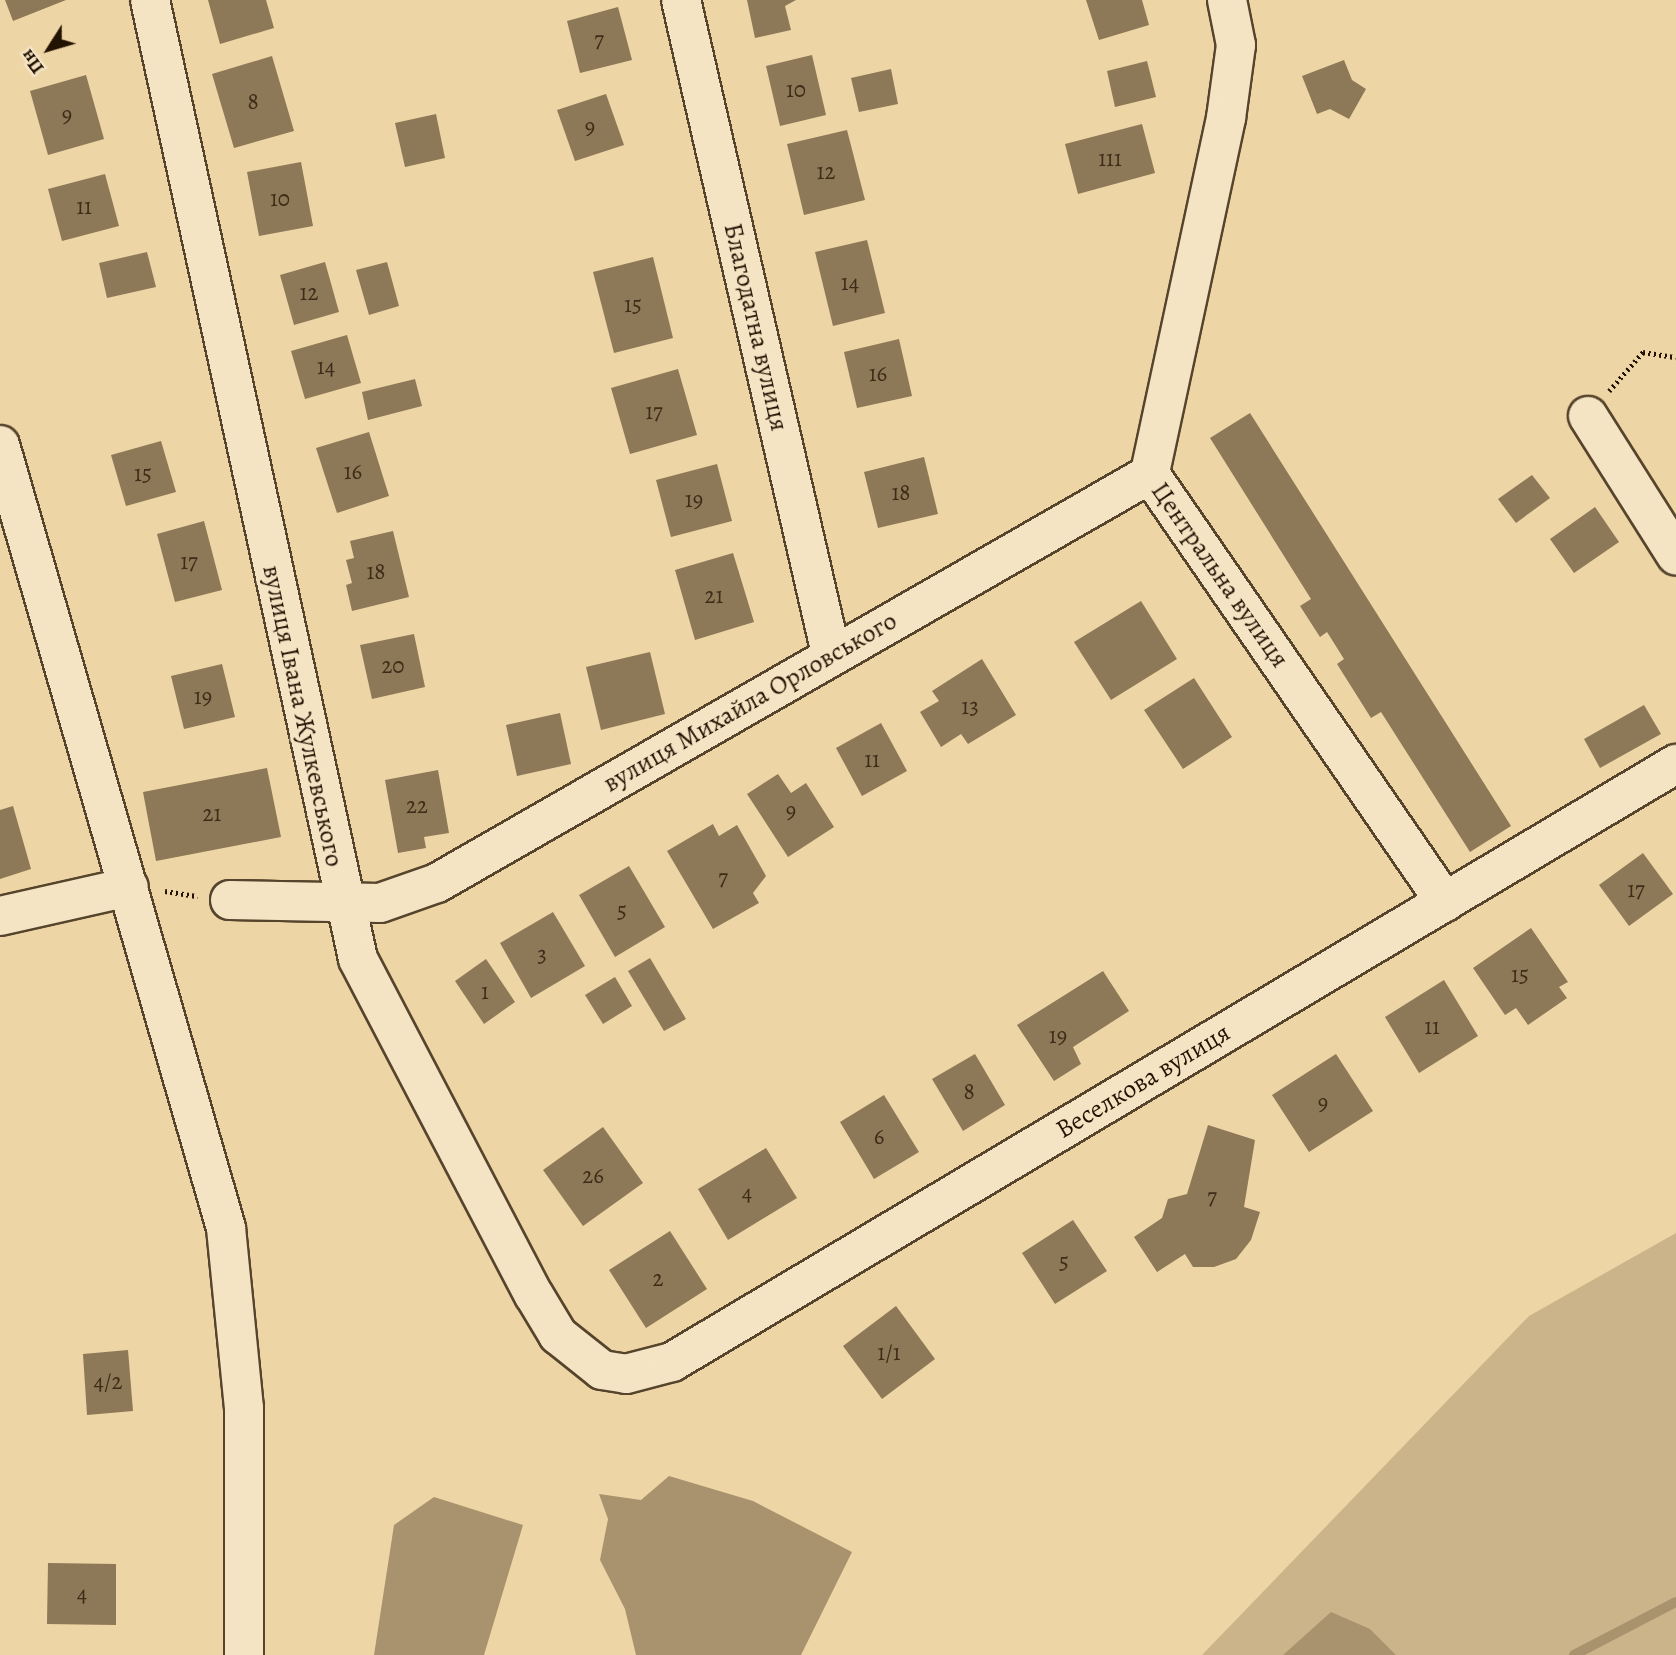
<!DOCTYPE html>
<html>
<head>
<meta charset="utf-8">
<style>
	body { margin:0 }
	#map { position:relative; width:1676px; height:1655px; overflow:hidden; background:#eed5a5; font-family:Alegreya,serif }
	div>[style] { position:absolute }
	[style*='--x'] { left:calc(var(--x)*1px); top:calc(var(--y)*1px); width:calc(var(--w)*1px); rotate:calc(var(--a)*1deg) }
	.green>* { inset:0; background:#cbb489 }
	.water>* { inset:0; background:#a9936e }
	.stream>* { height:10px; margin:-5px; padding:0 5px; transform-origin:5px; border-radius:5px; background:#a9936e }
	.building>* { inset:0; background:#8d7857 }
	.path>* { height:4.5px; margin-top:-2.25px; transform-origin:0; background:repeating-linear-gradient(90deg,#231303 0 2px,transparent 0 5.5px) }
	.roads { filter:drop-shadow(2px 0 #56442c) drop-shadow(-2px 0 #56442c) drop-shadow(0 2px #56442c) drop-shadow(0 -2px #56442c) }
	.minor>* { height:38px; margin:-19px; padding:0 19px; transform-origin:19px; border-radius:19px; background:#f4e4c4 }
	span { translate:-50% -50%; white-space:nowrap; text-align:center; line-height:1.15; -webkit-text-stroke:7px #f4e4c4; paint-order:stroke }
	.number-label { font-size:23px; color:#3e2c18 }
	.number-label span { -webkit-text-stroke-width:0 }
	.street-label { font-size:26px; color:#231303 }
	.north { position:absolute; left:14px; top:14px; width:70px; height:70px; -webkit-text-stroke:5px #f4e4c4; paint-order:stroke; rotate:233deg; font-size:19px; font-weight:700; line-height:28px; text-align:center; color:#231303 }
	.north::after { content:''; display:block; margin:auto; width:24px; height:32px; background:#231303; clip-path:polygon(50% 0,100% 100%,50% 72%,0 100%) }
</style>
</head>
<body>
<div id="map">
	<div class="green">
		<div style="clip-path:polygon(1676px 1233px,1676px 1655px,1202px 1655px,1529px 1316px)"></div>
	</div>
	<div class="water">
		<div style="clip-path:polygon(669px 1476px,753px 1501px,852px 1552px,801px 1655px,636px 1655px,625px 1609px,600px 1560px,608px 1519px,599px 1494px,641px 1500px)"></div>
		<div style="clip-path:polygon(434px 1497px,523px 1525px,484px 1655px,374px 1655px,394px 1525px)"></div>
		<div style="clip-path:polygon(1331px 1612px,1370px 1629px,1396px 1655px,1283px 1655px)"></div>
	</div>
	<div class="stream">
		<div style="--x:1574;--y:1655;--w:115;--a:-27.5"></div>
	</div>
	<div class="building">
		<div style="clip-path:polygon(5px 0,66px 0,13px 21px)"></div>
		<div style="clip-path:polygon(208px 0,266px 0,274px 28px,220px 44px)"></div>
		<div style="clip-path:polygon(747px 0,796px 0,785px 6px,791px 30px,755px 38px)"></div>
		<div style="clip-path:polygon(1086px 0,1142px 0,1149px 25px,1099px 40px)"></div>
		<div style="clip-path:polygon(618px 7px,632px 60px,580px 73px,567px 21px)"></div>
		<div style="clip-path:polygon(812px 55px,826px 115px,780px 126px,766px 66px)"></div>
		<div style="clip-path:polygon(272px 56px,294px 131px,234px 148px,212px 74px)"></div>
		<div style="clip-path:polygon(1344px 60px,1352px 80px,1366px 89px,1349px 119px,1330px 109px,1317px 114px,1302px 76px)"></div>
		<div style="clip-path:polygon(1147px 61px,1156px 97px,1115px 107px,1107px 71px)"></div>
		<div style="clip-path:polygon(891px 69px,898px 104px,859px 112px,851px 78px)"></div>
		<div style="clip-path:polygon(86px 75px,104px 139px,48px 155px,30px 91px)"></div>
		<div style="clip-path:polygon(606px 94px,624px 145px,575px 161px,557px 110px)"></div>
		<div style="clip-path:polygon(436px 114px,445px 158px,405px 167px,395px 123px)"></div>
		<div style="clip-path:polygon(1142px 124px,1155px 173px,1078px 194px,1065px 144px)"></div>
		<div style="clip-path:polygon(847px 130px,865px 200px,804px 215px,787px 144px)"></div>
		<div style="clip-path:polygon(301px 162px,313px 226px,259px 236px,247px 172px)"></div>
		<div style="clip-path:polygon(105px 174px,119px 226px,62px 241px,48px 189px)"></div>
		<div style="clip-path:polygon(867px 240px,885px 313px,833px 326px,815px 252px)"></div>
		<div style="clip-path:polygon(147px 252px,156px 287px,107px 298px,99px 263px)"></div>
		<div style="clip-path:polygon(653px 257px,673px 338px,614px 353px,593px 272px)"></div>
		<div style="clip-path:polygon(325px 262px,339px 312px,294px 325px,280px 275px)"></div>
		<div style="clip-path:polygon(387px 262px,399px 306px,369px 315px,356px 270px)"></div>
		<div style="clip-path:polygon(347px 335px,361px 383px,305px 399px,291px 351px)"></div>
		<div style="clip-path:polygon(899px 339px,912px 396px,857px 408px,844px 352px)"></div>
		<div style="clip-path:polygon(678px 369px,697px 435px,630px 454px,611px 388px)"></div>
		<div style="clip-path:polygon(415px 379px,422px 406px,368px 420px,362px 392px)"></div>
		<div style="clip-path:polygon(1250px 413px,1511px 826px,1470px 852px,1381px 712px,1371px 718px,1337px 664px,1344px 659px,1327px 632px,1320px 637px,1300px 606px,1311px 599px,1210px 438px)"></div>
		<div style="clip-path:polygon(369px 432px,389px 496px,337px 513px,316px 448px)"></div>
		<div style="clip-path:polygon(161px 441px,176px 492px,126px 506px,111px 455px)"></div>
		<div style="clip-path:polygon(924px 457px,938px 514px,878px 528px,864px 472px)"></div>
		<div style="clip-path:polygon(717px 464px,732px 521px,671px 537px,656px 480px)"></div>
		<div style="clip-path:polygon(1532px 475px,1550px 498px,1516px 523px,1498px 499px)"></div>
		<div style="clip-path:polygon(1595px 507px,1619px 542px,1574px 573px,1550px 539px)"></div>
		<div style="clip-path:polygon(204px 521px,222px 590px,175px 602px,157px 534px)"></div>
		<div style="clip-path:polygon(393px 531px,409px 597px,352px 611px,346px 585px,352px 583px,346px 560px,354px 558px,350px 541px)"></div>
		<div style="clip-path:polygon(733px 553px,754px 622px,695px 640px,675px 570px)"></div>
		<div style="clip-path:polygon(1141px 601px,1177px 659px,1111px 700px,1074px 642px)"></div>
		<div style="clip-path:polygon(414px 634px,425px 687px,372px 699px,360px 645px)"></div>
		<div style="clip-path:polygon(650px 652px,665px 714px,601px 730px,586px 667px)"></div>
		<div style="clip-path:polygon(982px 659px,1016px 715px,968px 744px,961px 734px,941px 747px,920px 712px,939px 701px,932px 691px)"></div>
		<div style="clip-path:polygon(222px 664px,235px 717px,184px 729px,171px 676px)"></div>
		<div style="clip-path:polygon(1194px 678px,1232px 737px,1183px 769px,1144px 710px)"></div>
		<div style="clip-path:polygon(1644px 705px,1661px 734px,1600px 768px,1584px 739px)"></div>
		<div style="clip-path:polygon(560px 713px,571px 764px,517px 776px,506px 725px)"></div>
		<div style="clip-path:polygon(881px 723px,907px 771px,862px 796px,836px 748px)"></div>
		<div style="clip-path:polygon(267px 768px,281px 837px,156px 861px,143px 792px)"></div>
		<div style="clip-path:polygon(438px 770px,449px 833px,424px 837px,426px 848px,398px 853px,385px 780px)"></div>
		<div style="clip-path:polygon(778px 774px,791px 793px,806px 783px,834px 827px,788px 857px,747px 794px)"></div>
		<div style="clip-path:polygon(13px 806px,31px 869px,0 879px,0 810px)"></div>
		<div style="clip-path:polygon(713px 824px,719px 836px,737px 825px,766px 876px,753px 893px,759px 903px,713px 929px,667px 851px)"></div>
		<div style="clip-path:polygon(1643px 853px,1673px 894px,1629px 926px,1599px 885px)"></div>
		<div style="clip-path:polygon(629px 866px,665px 927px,615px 957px,579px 895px)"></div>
		<div style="clip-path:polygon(553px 912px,585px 966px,531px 998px,500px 943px)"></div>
		<div style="clip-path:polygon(1531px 928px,1568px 982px,1559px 987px,1567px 998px,1528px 1025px,1516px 1008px,1505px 1015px,1473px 968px)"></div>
		<div style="clip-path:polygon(650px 958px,686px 1019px,664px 1031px,628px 971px)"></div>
		<div style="clip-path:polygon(486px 959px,515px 1002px,484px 1024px,455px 981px)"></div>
		<div style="clip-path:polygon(1103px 971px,1129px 1011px,1073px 1047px,1081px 1064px,1054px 1081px,1017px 1025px)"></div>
		<div style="clip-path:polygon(615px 977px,632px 1006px,603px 1024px,585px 995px)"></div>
		<div style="clip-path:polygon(1444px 980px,1478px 1036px,1419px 1073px,1385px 1017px)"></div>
		<div style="clip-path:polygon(975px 1054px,1005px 1105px,963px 1131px,932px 1079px)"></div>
		<div style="clip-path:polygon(1336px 1054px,1373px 1111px,1309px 1152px,1272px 1095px)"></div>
		<div style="clip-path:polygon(884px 1095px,919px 1152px,874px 1179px,840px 1122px)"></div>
		<div style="clip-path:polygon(1208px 1125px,1255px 1140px,1244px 1207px,1260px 1212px,1251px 1240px,1236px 1259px,1214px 1267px,1193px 1267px,1185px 1254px,1157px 1272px,1134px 1237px,1162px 1218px,1168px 1199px,1187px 1194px)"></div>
		<div style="clip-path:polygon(603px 1127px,643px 1183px,583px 1226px,543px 1170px)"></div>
		<div style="clip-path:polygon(766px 1148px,797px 1198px,728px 1240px,698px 1189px)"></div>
		<div style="clip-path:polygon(1073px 1220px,1107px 1271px,1055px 1304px,1022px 1253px)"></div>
		<div style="clip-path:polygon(670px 1231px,707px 1289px,646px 1328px,609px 1270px)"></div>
		<div style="clip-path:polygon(896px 1306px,935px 1359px,882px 1399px,843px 1346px)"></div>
		<div style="clip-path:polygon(128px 1350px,133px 1411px,87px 1415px,83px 1354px)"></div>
		<div style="clip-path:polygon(48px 1563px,116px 1564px,116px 1625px,47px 1624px)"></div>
	</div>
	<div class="path">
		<div style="--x:1609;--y:391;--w:52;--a:-48.9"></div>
		<div style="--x:1643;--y:352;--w:33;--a:9"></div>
		<div style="--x:165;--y:891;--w:33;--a:9"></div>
	</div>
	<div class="roads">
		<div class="minor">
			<div style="--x:150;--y:0;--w:981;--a:77.76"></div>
			<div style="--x:358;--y:959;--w:379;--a:62.4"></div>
			<div style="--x:534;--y:1295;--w:47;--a:59"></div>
			<div style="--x:558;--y:1335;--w:56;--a:38.5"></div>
			<div style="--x:602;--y:1370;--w:24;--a:9"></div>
			<div style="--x:626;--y:1374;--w:48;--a:-14.6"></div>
			<div style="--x:672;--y:1362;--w:1169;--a:-30.78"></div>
			<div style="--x:681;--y:0;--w:671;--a:77.08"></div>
			<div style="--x:1227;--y:0;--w:46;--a:78.7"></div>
			<div style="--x:1236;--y:45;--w:74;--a:97.8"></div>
			<div style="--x:1226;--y:118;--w:364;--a:102.1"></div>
			<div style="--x:1150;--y:474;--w:520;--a:55.42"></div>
			<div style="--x:1588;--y:416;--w:165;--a:57.7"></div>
			<div style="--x:0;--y:445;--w:815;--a:73.9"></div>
			<div style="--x:226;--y:1228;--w:181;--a:84.3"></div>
			<div style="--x:244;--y:1408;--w:247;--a:90"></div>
			<div style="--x:230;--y:900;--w:150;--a:1.1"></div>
			<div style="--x:380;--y:903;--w:60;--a:-19.3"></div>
			<div style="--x:437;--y:883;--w:822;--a:-29.84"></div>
			<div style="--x:0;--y:916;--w:132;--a:-12.7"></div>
		</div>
	</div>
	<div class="number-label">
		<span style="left:599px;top:40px">7</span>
		<span style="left:796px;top:90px">10</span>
		<span style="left:253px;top:102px">8</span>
		<span style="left:67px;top:115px">9</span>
		<span style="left:590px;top:127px">9</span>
		<span style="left:1110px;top:159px">111</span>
		<span style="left:826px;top:172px">12</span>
		<span style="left:280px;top:199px">10</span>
		<span style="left:84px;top:207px">11</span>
		<span style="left:850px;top:283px">14</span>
		<span style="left:309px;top:293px">12</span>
		<span style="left:633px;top:305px">15</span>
		<span style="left:326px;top:367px">14</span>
		<span style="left:878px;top:374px">16</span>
		<span style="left:654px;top:412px">17</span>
		<span style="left:353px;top:472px">16</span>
		<span style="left:143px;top:474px">15</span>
		<span style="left:901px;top:493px">18</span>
		<span style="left:694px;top:500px">19</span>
		<span style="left:189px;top:562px">17</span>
		<span style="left:376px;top:572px">18</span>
		<span style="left:714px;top:596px">21</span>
		<span style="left:393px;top:666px">20</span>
		<span style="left:203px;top:697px">19</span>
		<span style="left:970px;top:707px">13</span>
		<span style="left:872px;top:760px">11</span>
		<span style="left:417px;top:806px">22</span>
		<span style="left:791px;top:811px">9</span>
		<span style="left:212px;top:814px">21</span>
		<span style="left:723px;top:878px">7</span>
		<span style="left:1636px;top:890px">17</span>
		<span style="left:622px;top:911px">5</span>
		<span style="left:542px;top:955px">3</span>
		<span style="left:1520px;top:975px">15</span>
		<span style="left:485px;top:992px">1</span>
		<span style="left:1432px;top:1027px">11</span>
		<span style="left:1058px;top:1036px">19</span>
		<span style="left:969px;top:1092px">8</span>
		<span style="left:1323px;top:1103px">9</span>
		<span style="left:879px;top:1137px">6</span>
		<span style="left:593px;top:1176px">26</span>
		<span style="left:747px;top:1193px">4</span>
		<span style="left:1212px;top:1197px">7</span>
		<span style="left:1064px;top:1262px">5</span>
		<span style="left:658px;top:1279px">2</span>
		<span style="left:889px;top:1353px">1/1</span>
		<span style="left:108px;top:1382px">4/2</span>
		<span style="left:82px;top:1594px">4</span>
	</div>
	<div class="street-label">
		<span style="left:756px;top:327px;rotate:77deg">Благодатна вулиця</span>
		<span style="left:1220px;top:575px;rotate:55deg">Центральна вулиця</span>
		<span style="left:750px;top:702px;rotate:-30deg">вулиця Михайла Орловського</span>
		<span style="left:303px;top:716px;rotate:78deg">вулиця Івана Жулкевського</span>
		<span style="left:1143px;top:1081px;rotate:-31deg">Веселкова вулиця</span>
	</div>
	<div class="north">Пн</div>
</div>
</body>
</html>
